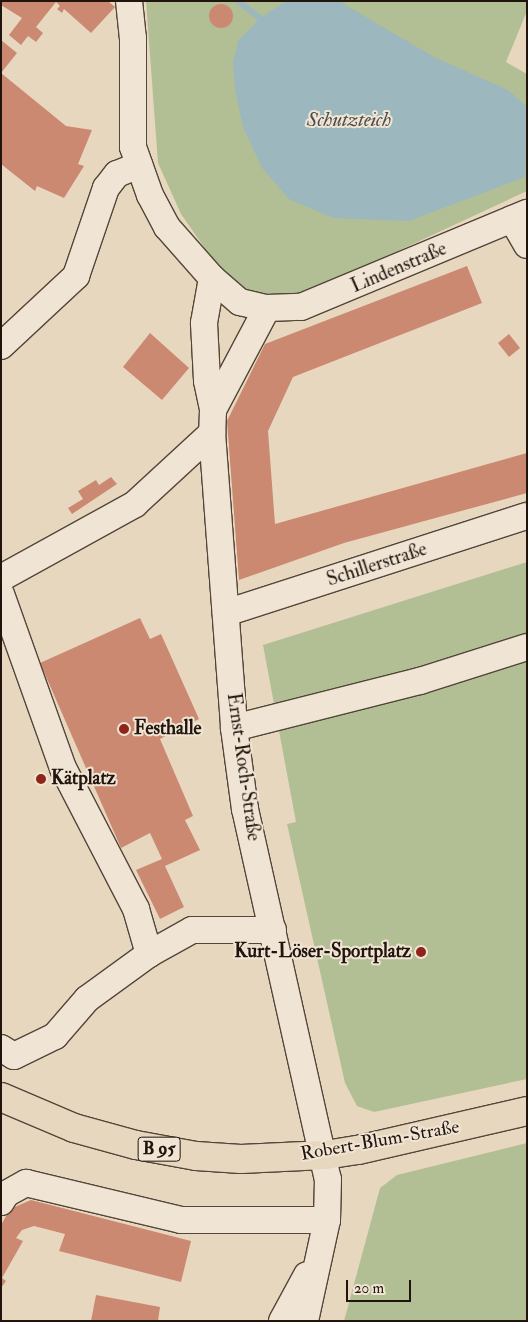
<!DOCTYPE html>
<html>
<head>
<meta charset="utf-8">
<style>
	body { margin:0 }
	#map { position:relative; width:528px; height:1322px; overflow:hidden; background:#e8d7bf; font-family:"IM FELL Double Pica",serif }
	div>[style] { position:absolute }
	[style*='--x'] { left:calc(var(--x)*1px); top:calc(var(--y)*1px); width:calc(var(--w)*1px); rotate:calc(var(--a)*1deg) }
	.green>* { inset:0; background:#b2bf95 }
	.water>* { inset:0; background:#9cb7bd }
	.stream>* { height:6px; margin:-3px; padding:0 3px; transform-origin:3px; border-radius:3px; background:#9cb7bd }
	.building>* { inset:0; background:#cc8971 }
	.round { border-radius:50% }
	.roads { filter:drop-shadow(1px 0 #534539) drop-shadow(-1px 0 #534539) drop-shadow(0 1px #534539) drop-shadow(0 -1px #534539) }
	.minor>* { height:26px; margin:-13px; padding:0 13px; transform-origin:13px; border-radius:13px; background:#f0e5d5 }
	.major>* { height:28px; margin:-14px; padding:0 14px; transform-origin:14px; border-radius:14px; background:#e8d7bf }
	.dots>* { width:14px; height:14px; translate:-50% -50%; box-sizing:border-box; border:2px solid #f0e5d5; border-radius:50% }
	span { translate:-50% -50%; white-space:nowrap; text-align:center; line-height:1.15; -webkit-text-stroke:4px #f0e5d5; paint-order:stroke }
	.shield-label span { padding:1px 4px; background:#f0e5d5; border:1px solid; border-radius:4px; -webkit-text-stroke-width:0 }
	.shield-label { font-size:18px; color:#21140c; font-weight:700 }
	.street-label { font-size:19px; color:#21140c }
	.poi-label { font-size:19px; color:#21140c; font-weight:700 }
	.left { translate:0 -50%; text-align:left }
	.right { translate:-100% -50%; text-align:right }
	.water-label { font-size:20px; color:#4c4d4a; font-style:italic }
	.frame { position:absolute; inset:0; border:2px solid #21140c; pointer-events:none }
	.scale { position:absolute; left:346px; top:1280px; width:65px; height:22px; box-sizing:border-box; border:2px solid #21140c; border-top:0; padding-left:6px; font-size:15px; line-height:18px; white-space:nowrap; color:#21140c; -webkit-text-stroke:4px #f0e5d5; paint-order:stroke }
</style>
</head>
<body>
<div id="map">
	<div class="green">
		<div style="clip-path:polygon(146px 1px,527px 1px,527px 11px,506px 62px,527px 74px,527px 191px,301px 296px,251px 295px,229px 283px,181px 214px,158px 163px)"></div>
		<div style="clip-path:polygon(527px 562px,527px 1079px,374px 1112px,357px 1106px,345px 1083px,287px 824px,296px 822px,263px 645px)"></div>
		<div style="clip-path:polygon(527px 1143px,527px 1321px,344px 1321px,380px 1188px,397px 1175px)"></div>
	</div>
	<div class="water">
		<div style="clip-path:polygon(286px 1px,339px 1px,434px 57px,508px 90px,527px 107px,525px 177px,409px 221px,333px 218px,289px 199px,262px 168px,243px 127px,235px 90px,233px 62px,238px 41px,260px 18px)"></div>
	</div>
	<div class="stream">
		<div style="--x:238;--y:1;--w:28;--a:38"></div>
	</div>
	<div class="building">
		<div style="clip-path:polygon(1px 1px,108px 1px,115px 7px,91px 33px,64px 9px,62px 13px,57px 9px,60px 6px,56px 2px,36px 27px,43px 33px,36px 42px,28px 36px,21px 45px,9px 35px,22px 18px,1px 5px)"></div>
		<div class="round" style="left:209px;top:4px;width:24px;height:24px"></div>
		<div style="clip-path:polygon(1px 40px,17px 53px,1px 73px)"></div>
		<div style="clip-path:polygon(1px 73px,66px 126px,92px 130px,78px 164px,84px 166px,64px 198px,37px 186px,35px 191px,1px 164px)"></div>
		<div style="clip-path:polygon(467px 266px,482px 303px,293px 377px,268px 431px,275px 524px,527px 453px,527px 493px,344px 543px,239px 580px,227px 421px,265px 344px)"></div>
		<div style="clip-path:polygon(150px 333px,189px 368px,162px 400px,123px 367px)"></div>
		<div style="clip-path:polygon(509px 334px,520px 348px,509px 357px,498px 343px)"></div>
		<div style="clip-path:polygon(111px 477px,117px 484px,72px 514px,68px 508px,83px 499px,78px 491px,96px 480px,99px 485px)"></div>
		<div style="clip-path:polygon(140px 618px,150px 639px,161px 634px,199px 719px,160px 739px,193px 816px,185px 820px,200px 850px,165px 866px,184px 907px,160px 919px,136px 870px,162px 859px,150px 833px,121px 848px,40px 663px)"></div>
		<div style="clip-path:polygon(31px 1200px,191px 1241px,181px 1282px,59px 1251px,65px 1234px,34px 1226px,22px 1230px,16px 1238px,23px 1241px,2px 1278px,6px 1281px,1px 1288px,1px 1225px,10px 1209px)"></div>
		<div style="clip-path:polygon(96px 1295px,160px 1307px,158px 1321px,91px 1321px)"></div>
	</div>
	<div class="roads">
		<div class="minor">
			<div style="--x:129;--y:1;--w:37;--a:84"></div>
			<div style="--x:133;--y:38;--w:109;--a:90"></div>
			<div style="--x:133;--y:147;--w:51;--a:70.5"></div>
			<div style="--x:150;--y:195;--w:36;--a:62"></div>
			<div style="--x:167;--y:227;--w:68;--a:48.6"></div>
			<div style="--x:212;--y:278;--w:37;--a:41"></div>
			<div style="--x:240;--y:302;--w:28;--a:13"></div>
			<div style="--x:267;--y:308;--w:34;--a:-2"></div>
			<div style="--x:301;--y:307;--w:245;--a:-22.6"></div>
			<div style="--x:512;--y:219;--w:30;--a:60"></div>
			<div style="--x:212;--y:278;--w:46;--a:100.1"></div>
			<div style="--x:204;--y:323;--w:58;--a:87"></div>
			<div style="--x:207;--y:381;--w:30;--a:78"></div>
			<div style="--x:213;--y:410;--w:23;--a:92"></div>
			<div style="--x:212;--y:433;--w:296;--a:85.7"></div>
			<div style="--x:234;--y:728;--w:82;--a:82.3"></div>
			<div style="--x:245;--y:809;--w:379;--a:77.4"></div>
			<div style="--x:328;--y:1179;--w:41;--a:91.4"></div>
			<div style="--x:327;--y:1220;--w:103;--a:102.3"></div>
			<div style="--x:1;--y:346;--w:103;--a:-43"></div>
			<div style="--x:76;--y:276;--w:93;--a:-71.2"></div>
			<div style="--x:106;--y:188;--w:18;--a:-52"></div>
			<div style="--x:117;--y:174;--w:24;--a:-22"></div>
			<div style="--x:213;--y:410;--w:115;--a:-62.1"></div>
			<div style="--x:1;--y:578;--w:153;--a:-28.9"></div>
			<div style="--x:135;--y:504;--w:105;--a:-42.7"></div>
			<div style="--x:1;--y:594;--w:185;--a:70.4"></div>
			<div style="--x:63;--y:768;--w:159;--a:62.6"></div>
			<div style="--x:136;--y:909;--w:47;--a:73.9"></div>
			<div style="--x:226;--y:613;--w:316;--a:-17.9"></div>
			<div style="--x:234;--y:728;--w:192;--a:-14.2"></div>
			<div style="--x:420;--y:681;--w:112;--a:-17.6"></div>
			<div style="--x:1;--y:1048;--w:15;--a:32"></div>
			<div style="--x:14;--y:1056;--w:46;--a:-26"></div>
			<div style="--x:55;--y:1036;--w:49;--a:-49.1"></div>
			<div style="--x:87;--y:999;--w:77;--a:-36"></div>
			<div style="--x:149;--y:954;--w:49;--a:-29.2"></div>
			<div style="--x:192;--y:930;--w:81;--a:0"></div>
			<div style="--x:1;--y:1202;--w:9;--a:-58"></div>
			<div style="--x:6;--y:1194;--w:23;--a:-29"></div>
			<div style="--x:26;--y:1183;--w:159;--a:13.4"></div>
			<div style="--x:181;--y:1220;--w:146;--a:0"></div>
			<div style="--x:282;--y:1321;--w:52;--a:-61.5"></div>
		</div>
		<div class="major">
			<div style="--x:1;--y:1097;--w:79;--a:23"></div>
			<div style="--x:74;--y:1128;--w:64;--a:15.3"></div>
			<div style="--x:136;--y:1145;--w:61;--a:10.4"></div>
			<div style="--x:196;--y:1156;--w:45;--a:3.8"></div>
			<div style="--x:241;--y:1159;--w:84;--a:-2.7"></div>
			<div style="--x:325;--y:1155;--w:33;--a:-9"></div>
			<div style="--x:358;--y:1150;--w:173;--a:-13"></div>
		</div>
	</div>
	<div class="dots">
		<div style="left:124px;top:729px;background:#8f2418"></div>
		<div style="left:41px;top:779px;background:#8f2418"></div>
		<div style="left:421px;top:952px;background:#8f2418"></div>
	</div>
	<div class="shield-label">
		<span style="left:159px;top:1149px">B 95</span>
	</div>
	<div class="street-label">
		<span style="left:399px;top:268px;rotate:-23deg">Lindenstraße</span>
		<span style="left:377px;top:565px;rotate:-18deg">Schillerstraße</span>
		<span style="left:243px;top:767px;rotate:82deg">Ernst-Roch-Straße</span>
		<span style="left:380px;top:1141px;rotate:-10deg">Robert-Blum-Straße</span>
	</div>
	<div class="poi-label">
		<span class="left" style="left:134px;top:729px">Festhalle</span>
		<span class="left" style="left:51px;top:779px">Kätplatz</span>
		<span class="right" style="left:411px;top:952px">Kurt-Löser-Sportplatz</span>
	</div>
	<div class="water-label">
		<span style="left:349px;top:119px">Schutzteich</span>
	</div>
	<div class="frame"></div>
	<div class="scale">20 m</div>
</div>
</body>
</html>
